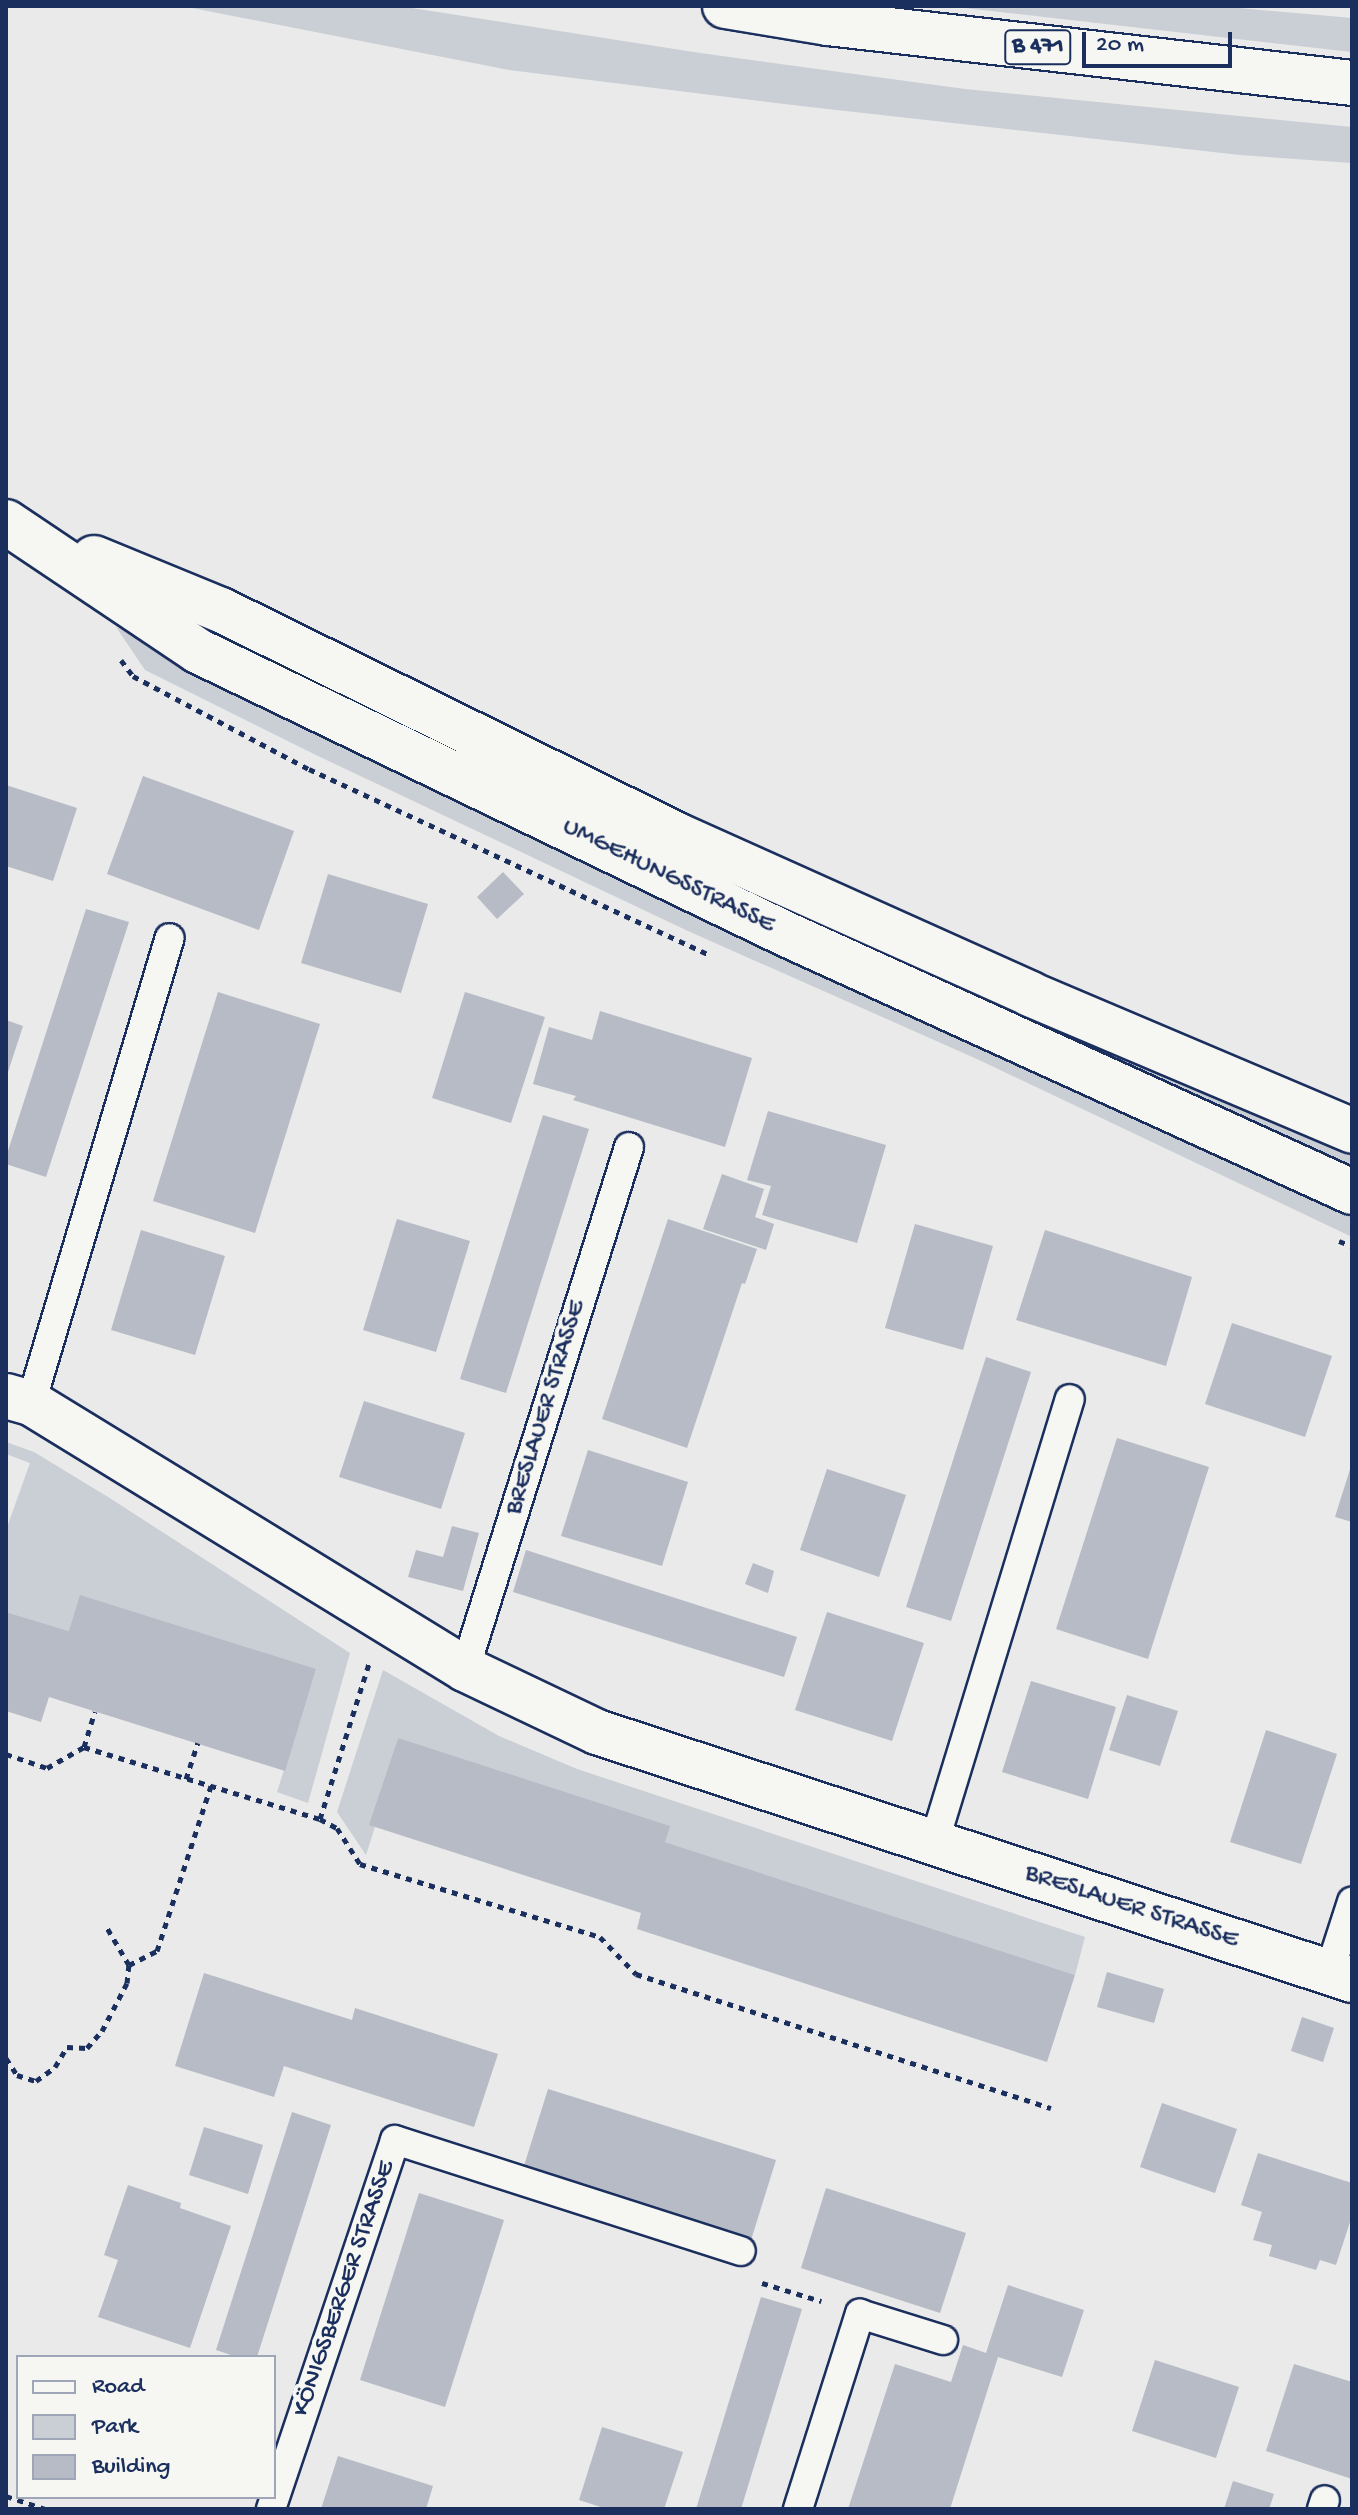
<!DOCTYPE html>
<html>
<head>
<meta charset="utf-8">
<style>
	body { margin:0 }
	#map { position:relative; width:1358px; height:2515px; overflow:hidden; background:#e9eae9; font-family:"Gochi Hand",sans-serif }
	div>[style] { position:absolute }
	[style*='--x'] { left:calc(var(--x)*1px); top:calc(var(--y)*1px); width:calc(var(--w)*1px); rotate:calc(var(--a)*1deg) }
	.green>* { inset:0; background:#caced5 }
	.building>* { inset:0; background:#b6bbc6 }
	.path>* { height:5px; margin-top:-2.5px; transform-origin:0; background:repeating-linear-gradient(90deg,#1b2f5e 0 6px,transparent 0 12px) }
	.roads { filter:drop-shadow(2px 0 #1b2f5e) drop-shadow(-2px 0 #1b2f5e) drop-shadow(0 2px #1b2f5e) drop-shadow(0 -2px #1b2f5e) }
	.lane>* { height:28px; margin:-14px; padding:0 14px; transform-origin:14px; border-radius:14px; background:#f6f6f2 }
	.street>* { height:44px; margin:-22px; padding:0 22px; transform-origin:22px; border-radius:22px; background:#f6f6f2 }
	.primary>* { height:44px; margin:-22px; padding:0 22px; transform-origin:22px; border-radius:22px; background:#f6f6f2 }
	span { translate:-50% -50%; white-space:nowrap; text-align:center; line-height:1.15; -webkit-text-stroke:8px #f6f6f2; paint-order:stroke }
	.shield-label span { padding:2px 6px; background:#f6f6f2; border:2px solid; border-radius:6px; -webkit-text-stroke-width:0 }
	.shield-label { font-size:24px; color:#1b2f5e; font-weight:700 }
	.street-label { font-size:26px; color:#1b2f5e }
	.frame { position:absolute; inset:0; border:8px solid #1b2f5e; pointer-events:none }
	.legend { position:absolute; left:16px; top:2355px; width:260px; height:144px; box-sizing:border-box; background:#f6f6f2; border:2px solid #9ea6b7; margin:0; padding:10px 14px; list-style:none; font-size:24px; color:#1b2f5e }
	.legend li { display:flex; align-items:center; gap:16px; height:40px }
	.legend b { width:40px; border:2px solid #9ea6b7 }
	.scale { position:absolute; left:1082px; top:32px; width:150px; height:36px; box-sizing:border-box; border:4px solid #1b2f5e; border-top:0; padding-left:10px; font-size:24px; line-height:28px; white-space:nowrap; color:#1b2f5e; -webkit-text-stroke:6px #f6f6f2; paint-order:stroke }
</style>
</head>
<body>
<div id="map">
	<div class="green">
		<div style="clip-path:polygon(182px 6px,399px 6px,700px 53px,965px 89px,1352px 127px,1352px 163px,1240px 155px,801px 106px,509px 70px)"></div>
		<div style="clip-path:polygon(947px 6px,1214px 6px,1352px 18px,1352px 52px)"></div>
		<div style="clip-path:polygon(116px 627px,323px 729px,1352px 1198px,1352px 1237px,977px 1059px,688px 931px,316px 755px,145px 670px)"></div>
		<div style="clip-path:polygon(226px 637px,1352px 1152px,1352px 1167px,847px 941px,224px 642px)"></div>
		<div style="clip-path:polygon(6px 1442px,34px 1452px,108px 1497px,350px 1653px,308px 1803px,277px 1792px,316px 1669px,69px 1631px,6px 1612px,6px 1530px,30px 1463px,6px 1454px)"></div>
		<div style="clip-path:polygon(383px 1670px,499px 1736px,577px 1769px,1085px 1937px,1075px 1975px,665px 1842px,398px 1738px,370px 1824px,375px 1827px,366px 1855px,337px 1812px)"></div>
	</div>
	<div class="building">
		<div style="clip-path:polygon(143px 776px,294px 831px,259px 930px,107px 874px)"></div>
		<div style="clip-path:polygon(6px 785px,77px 808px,53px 881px,6px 866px)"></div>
		<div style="clip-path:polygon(503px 872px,524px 894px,497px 919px,477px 897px)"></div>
		<div style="clip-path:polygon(328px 874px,428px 904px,401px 993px,301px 963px)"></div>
		<div style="clip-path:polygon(86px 909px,129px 922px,46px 1177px,6px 1164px,6px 1157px)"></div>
		<div style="clip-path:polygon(218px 992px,320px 1024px,255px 1233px,153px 1201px)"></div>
		<div style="clip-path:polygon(465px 992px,545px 1017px,511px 1123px,432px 1098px)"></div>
		<div style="clip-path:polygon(600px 1011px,752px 1058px,725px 1147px,573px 1100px,576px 1096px,533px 1084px,549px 1027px,592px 1040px)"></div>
		<div style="clip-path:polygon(6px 1020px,23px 1026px,7px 1075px,6px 1075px)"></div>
		<div style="clip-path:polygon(768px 1111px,886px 1145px,857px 1243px,762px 1215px,771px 1186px,747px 1180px)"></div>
		<div style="clip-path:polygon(543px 1115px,589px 1129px,506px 1393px,460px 1379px)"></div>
		<div style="clip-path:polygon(722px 1174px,764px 1189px,755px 1217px,774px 1224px,766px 1250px,703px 1229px)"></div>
		<div style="clip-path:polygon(397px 1219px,470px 1241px,436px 1352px,363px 1330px)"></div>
		<div style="clip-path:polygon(668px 1219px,757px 1249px,745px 1284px,742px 1283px,687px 1448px,602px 1419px)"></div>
		<div style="clip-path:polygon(915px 1224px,993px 1246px,963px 1350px,885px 1328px)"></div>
		<div style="clip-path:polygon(141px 1230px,225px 1256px,195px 1355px,111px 1330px)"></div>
		<div style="clip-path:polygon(1045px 1230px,1192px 1277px,1166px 1366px,1016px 1320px)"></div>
		<div style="clip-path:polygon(1232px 1323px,1332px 1356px,1305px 1437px,1205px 1404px)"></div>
		<div style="clip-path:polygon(986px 1357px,1031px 1372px,951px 1621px,906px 1607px)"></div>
		<div style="clip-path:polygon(364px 1401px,465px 1433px,441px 1509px,339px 1477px)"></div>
		<div style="clip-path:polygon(1117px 1438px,1209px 1467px,1148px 1659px,1056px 1629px)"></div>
		<div style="clip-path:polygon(588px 1450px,688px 1482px,662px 1566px,561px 1536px)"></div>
		<div style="clip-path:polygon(1351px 1466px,1352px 1466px,1352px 1522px,1335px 1517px)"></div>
		<div style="clip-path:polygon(827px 1469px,906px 1495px,879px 1577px,800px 1550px)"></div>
		<div style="clip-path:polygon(452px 1526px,479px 1533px,463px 1591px,408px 1577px,416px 1550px,443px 1557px)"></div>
		<div style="clip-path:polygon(526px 1550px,797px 1637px,784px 1677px,513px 1592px)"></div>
		<div style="clip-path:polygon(753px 1563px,774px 1571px,768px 1593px,745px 1584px)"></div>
		<div style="clip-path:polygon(80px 1595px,316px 1669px,285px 1771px,49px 1697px,41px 1722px,6px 1711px,6px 1612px,69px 1631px)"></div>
		<div style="clip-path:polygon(827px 1612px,924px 1643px,892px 1741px,795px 1710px)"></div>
		<div style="clip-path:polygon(1031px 1681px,1116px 1707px,1088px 1799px,1002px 1772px)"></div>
		<div style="clip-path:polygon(1127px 1695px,1178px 1711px,1160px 1766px,1109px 1750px)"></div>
		<div style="clip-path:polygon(1266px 1730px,1337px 1754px,1301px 1864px,1230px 1842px)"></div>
		<div style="clip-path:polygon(398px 1738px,670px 1826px,665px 1842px,1075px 1975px,1047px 2062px,637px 1929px,641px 1913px,369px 1825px)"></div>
		<div style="clip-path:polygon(1107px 1972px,1164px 1989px,1154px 2023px,1097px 2007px)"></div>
		<div style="clip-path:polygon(204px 1973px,352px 2020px,355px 2008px,498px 2054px,474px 2127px,284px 2066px,274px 2097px,175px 2066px)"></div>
		<div style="clip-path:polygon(1302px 2017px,1334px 2028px,1323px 2062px,1291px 2051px)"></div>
		<div style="clip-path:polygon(548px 2089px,776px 2160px,751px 2240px,523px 2169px)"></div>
		<div style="clip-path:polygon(1162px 2103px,1237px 2129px,1215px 2193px,1140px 2167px)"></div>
		<div style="clip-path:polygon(292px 2112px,331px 2125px,257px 2357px,237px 2357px,216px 2350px)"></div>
		<div style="clip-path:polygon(204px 2127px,263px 2145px,248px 2194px,189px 2175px)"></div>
		<div style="clip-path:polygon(1258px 2153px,1352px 2183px,1352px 2216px,1336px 2265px,1320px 2260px,1316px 2270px,1269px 2256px,1272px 2245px,1253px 2240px,1262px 2212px,1241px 2205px)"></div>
		<div style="clip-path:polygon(128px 2185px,181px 2203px,180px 2208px,231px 2226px,190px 2348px,98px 2317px,118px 2260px,104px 2255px)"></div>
		<div style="clip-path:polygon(826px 2188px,966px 2233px,940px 2313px,801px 2268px)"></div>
		<div style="clip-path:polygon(419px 2193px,504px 2220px,445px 2407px,360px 2380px)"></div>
		<div style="clip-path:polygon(1008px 2285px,1084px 2310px,1062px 2377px,998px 2357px,950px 2509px,848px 2509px,895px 2364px,951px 2382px,963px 2345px,986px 2353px)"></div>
		<div style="clip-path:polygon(761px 2297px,802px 2309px,741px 2509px,696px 2509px)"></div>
		<div style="clip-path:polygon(1155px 2360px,1239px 2387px,1216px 2458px,1132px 2431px)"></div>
		<div style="clip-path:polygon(1294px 2364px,1352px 2382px,1352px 2479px,1266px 2451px)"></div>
		<div style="clip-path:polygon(602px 2427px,683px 2452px,664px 2509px,607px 2509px,579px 2500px)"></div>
		<div style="clip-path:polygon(338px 2456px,433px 2486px,426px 2509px,321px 2509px)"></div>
		<div style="clip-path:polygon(1233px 2481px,1274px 2494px,1269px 2509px,1224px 2509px)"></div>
	</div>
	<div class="path">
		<div style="--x:121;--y:660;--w:20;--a:53"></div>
		<div style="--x:133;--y:676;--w:199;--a:27.9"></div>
		<div style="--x:309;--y:769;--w:443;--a:24.9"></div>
		<div style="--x:1339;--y:1241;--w:14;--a:21"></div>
		<div style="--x:84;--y:1747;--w:37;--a:-73"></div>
		<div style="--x:6;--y:1754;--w:43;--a:18.9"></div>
		<div style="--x:47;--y:1768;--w:43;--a:-29.6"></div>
		<div style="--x:84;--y:1747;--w:247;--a:17"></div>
		<div style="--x:320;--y:1819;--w:19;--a:28"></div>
		<div style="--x:337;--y:1828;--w:43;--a:57.4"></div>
		<div style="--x:360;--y:1864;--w:251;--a:16.9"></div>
		<div style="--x:600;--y:1937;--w:52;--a:45.8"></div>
		<div style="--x:636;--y:1974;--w:436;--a:17.9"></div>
		<div style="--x:186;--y:1779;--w:38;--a:-72"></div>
		<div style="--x:320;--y:1819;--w:163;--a:-72.5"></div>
		<div style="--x:129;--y:1965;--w:31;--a:-27"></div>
		<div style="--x:157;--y:1951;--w:174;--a:-71.9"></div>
		<div style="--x:6;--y:2058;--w:20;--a:57"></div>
		<div style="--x:17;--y:2075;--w:20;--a:18"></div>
		<div style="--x:36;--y:2081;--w:24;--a:-36"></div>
		<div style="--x:55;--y:2067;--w:23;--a:-59"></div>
		<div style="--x:67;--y:2047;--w:20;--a:3"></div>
		<div style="--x:87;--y:2048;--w:23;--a:-49"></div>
		<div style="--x:102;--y:2031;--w:54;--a:-62.5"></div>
		<div style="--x:127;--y:1983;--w:18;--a:-84"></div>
		<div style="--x:129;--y:1965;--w:45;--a:-120.5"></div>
		<div style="--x:762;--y:2283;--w:62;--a:17"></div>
		<div style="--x:6;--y:2496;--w:41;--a:18.4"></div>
	</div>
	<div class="roads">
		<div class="lane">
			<div style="--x:31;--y:1403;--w:485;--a:-73.4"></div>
			<div style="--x:465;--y:1669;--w:547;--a:-72.56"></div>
			<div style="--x:934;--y:1843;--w:464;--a:-73"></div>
			<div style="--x:1329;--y:1973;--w:75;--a:-72.1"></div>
			<div style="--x:271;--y:2509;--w:389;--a:-71.4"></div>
			<div style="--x:395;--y:2140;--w:363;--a:17.8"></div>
			<div style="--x:798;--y:2509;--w:205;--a:-72.4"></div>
			<div style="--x:860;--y:2314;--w:87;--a:17.4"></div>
			<div style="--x:1322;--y:2509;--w:9;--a:-72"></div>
		</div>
		<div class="street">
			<div style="--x:6;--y:522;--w:231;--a:33.9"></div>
			<div style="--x:198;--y:651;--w:653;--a:25.7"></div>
			<div style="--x:786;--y:934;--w:622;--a:24.5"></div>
			<div style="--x:94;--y:558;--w:137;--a:22.3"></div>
			<div style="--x:221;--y:610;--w:508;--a:26.26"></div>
			<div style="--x:677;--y:835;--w:387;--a:24.2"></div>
			<div style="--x:1030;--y:994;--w:350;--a:23"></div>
			<div style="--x:6;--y:1396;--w:26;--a:16"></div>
			<div style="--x:31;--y:1403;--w:509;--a:31.5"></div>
			<div style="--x:465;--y:1669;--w:146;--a:25.5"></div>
			<div style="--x:597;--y:1732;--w:795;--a:18.18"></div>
		</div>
		<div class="primary">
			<div style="--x:725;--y:6;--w:104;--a:9.4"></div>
			<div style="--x:828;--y:23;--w:527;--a:6.53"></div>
		</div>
	</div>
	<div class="shield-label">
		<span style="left:1038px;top:47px">B 471</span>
	</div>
	<div class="street-label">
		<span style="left:668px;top:877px;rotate:26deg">UMGEHUNGSSTRASSE</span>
		<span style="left:547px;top:1408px;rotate:-73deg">BRESLAUER STRASSE</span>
		<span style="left:1131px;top:1908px;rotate:18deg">BRESLAUER STRASSE</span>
		<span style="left:345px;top:2289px;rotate:-71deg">KÖNIGSBERGER STRASSE</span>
	</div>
	<div class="frame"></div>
	<ul class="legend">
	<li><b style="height:10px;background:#f6f6f2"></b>Road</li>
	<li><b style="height:22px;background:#caced5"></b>Park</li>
	<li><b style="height:22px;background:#b6bbc6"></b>Building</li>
	</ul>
	<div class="scale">20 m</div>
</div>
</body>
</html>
